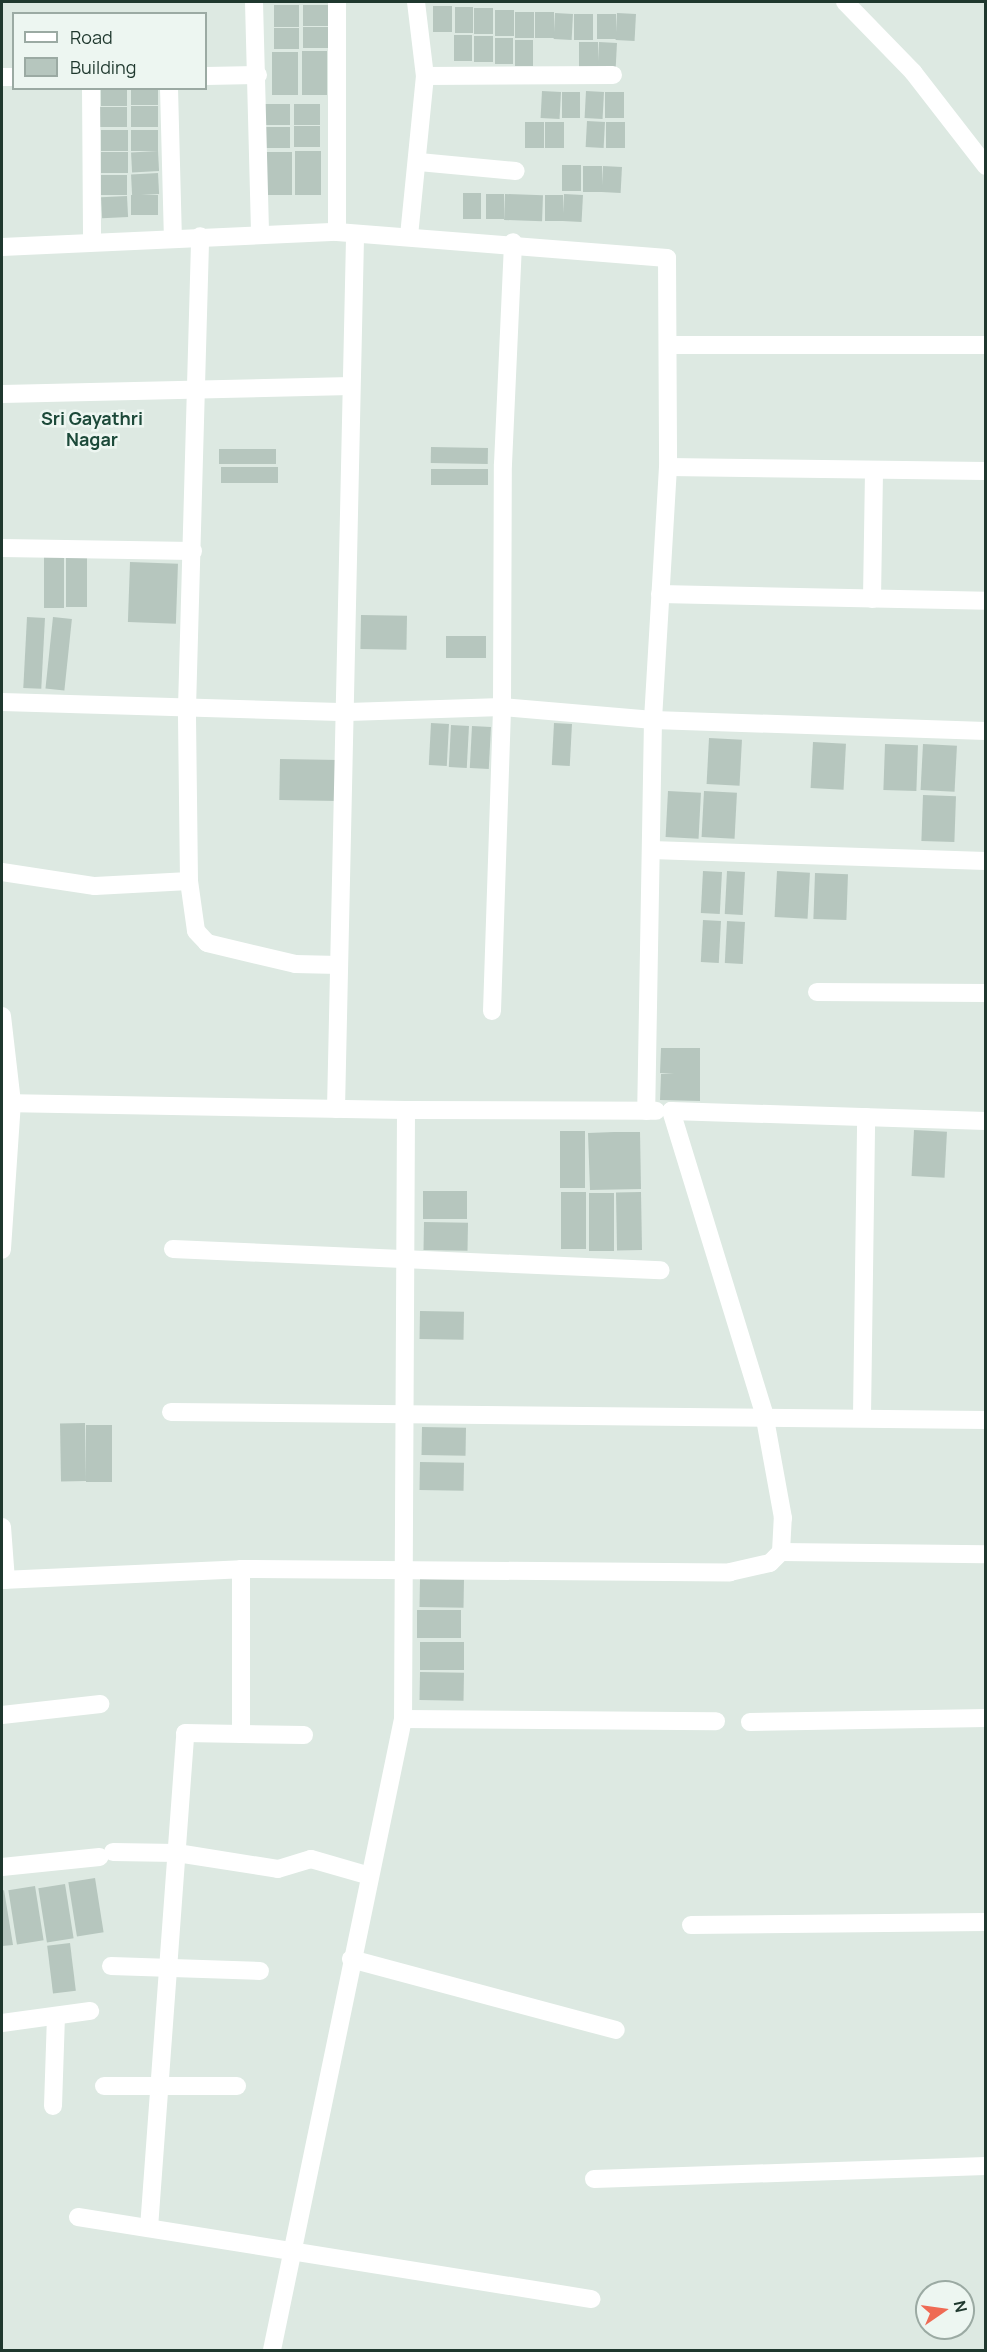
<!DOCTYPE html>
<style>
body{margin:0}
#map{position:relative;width:987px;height:2352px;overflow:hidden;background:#dde9e2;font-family:Manrope,sans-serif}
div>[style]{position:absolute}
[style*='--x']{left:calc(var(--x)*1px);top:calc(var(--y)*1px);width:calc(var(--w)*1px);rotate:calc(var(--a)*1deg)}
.building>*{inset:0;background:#b6c6be;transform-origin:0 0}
.street>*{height:18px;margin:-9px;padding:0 9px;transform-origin:9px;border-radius:9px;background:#fff}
span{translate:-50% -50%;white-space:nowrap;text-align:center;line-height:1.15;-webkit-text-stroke:5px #edf6f1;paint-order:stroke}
.neighbourhood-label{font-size:18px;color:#1c4939;font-weight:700}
.frame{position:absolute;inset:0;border:3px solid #1f382e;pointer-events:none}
.legend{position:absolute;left:12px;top:12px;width:195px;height:78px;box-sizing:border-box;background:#edf6f1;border:2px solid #9baaa3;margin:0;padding:8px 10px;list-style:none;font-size:18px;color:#1f382e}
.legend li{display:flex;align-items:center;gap:12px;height:30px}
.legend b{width:30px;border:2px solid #9baaa3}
.north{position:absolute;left:915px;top:2280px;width:60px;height:60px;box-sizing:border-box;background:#edf6f1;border:2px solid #9baaa3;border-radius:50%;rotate:77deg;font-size:16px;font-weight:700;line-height:24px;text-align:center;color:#1f382e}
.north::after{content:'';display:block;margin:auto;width:21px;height:27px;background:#ef6a54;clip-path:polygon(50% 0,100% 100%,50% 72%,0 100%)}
</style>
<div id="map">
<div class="building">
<div style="left:274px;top:5px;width:25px;height:22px"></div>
<div style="left:303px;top:5px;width:26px;height:21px"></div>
<div style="left:433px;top:6px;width:19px;height:26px"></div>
<div style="left:455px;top:7px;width:18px;height:26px"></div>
<div style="left:474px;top:8px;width:19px;height:26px"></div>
<div style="left:495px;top:10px;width:19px;height:26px"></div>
<div style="left:515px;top:12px;width:19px;height:26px"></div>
<div style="left:535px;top:12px;width:19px;height:26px"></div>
<div style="left:555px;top:13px;width:18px;height:26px;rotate:3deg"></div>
<div style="left:617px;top:13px;width:19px;height:27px;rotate:3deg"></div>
<div style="left:574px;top:14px;width:19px;height:26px"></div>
<div style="left:597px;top:14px;width:19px;height:25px"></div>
<div style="left:303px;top:27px;width:26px;height:21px"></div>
<div style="left:274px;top:28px;width:25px;height:21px"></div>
<div style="left:454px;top:35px;width:18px;height:26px"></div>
<div style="left:474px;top:36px;width:19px;height:26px"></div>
<div style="left:495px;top:38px;width:18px;height:26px"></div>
<div style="left:515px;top:40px;width:18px;height:26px"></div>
<div style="left:579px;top:42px;width:19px;height:27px"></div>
<div style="left:599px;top:42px;width:18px;height:26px;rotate:3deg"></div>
<div style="left:302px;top:51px;width:25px;height:44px"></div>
<div style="left:272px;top:52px;width:26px;height:43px"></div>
<div style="left:101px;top:88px;width:26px;height:18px"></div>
<div style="left:131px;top:88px;width:27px;height:17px"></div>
<div style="left:542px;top:91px;width:19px;height:27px;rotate:3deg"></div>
<div style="left:586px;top:91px;width:18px;height:27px;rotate:3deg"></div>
<div style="left:562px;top:92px;width:18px;height:26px"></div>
<div style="left:605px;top:92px;width:19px;height:26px"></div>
<div style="left:265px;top:104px;width:25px;height:21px"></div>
<div style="left:294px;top:104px;width:26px;height:21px"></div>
<div style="left:131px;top:106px;width:27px;height:21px"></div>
<div style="left:100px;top:107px;width:27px;height:20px"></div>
<div style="left:587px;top:121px;width:18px;height:26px;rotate:3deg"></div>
<div style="left:525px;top:122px;width:19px;height:26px"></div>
<div style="left:545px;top:122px;width:19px;height:26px"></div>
<div style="left:606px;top:122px;width:19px;height:26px"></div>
<div style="left:294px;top:126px;width:26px;height:21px"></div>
<div style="left:265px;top:127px;width:25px;height:21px"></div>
<div style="left:128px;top:130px;width:21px;height:27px;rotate:90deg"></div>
<div style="left:131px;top:130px;width:27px;height:21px"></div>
<div style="left:158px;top:151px;width:20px;height:27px;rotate:87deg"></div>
<div style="left:295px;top:151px;width:26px;height:44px"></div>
<div style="left:128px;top:152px;width:21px;height:27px;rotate:90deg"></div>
<div style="left:266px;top:152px;width:26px;height:43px"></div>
<div style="left:562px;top:165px;width:19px;height:26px"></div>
<div style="left:583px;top:166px;width:19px;height:26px"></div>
<div style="left:603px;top:166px;width:19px;height:26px;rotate:3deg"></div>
<div style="left:158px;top:173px;width:21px;height:27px;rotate:87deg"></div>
<div style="left:101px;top:175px;width:26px;height:20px"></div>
<div style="left:463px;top:193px;width:18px;height:26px"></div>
<div style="left:486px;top:194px;width:18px;height:25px"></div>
<div style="left:505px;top:194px;width:38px;height:26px;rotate:2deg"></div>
<div style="left:564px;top:194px;width:19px;height:27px;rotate:3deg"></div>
<div style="left:158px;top:195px;width:20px;height:27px;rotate:90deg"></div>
<div style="left:545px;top:195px;width:18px;height:26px"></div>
<div style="left:127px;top:196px;width:21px;height:26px;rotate:87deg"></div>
<div style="left:431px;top:447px;width:57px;height:16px;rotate:1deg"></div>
<div style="left:219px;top:449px;width:57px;height:15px"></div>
<div style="left:221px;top:467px;width:57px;height:16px"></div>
<div style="left:431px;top:469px;width:57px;height:16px"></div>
<div style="left:66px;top:554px;width:21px;height:53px"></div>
<div style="left:44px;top:555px;width:20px;height:53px"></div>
<div style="left:130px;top:562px;width:48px;height:60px;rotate:2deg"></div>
<div style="left:361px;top:615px;width:46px;height:34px;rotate:1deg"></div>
<div style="left:27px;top:617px;width:18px;height:71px;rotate:3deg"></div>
<div style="left:53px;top:617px;width:19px;height:72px;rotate:6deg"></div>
<div style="left:446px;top:636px;width:40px;height:22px"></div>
<div style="left:431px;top:723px;width:18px;height:42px;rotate:3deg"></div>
<div style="left:554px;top:723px;width:18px;height:42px;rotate:3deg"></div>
<div style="left:451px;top:725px;width:18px;height:42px;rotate:3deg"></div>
<div style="left:472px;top:726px;width:19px;height:42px;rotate:3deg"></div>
<div style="left:709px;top:738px;width:33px;height:46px;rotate:3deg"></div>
<div style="left:813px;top:742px;width:33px;height:46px;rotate:3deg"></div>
<div style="left:885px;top:744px;width:33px;height:46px;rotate:2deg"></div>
<div style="left:923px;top:744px;width:34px;height:46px;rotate:3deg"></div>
<div style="left:280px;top:759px;width:59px;height:41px;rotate:1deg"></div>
<div style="left:668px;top:791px;width:33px;height:46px;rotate:3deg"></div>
<div style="left:704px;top:791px;width:33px;height:46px;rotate:3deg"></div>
<div style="left:923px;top:795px;width:33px;height:46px;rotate:2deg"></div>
<div style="left:703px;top:871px;width:19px;height:42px;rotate:3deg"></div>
<div style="left:727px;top:871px;width:18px;height:43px;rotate:3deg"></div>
<div style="left:777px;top:871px;width:33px;height:46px;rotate:3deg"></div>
<div style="left:815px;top:873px;width:33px;height:46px;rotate:2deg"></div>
<div style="left:703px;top:920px;width:18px;height:42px;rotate:3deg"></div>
<div style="left:727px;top:921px;width:18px;height:42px;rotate:3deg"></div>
<div style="clip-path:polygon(661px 1048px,700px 1048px,700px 1101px,660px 1100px,661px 1074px,674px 1074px,660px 1073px)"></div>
<div style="left:914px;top:1130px;width:33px;height:46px;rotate:3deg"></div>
<div style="left:560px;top:1131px;width:25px;height:57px"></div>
<div style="clip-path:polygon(614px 1132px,640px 1132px,641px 1189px,590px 1190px,588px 1133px)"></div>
<div style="left:423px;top:1191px;width:44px;height:28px"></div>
<div style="left:561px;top:1192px;width:25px;height:57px"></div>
<div style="left:641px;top:1192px;width:58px;height:25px;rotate:89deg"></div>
<div style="left:589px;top:1193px;width:25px;height:58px"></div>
<div style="left:424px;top:1222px;width:44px;height:28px;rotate:1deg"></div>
<div style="left:420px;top:1311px;width:44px;height:28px;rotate:1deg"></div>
<div style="left:85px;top:1423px;width:58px;height:25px;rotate:89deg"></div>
<div style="left:86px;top:1425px;width:26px;height:57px"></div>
<div style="left:422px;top:1427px;width:44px;height:28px;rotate:1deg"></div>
<div style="left:420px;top:1462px;width:44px;height:28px;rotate:1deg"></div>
<div style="left:420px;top:1579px;width:44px;height:28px;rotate:1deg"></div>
<div style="left:417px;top:1610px;width:44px;height:28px"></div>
<div style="left:420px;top:1642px;width:44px;height:28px"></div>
<div style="left:420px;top:1672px;width:44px;height:28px;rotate:1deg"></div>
<div style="left:95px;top:1878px;width:55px;height:27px;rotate:81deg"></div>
<div style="left:65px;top:1884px;width:55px;height:27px;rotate:81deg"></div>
<div style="left:35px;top:1886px;width:55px;height:27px;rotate:81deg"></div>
<div style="clip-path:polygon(4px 1890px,13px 1945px,2px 1946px,2px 1891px)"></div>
<div style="left:70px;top:1943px;width:48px;height:23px;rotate:83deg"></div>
</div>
<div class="street">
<div style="--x:254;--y:2;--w:233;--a:88.5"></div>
<div style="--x:416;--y:2;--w:75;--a:83.1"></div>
<div style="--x:845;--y:2;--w:98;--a:45.8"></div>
<div style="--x:913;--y:72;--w:119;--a:52.2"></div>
<div style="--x:206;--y:76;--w:52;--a:-1.1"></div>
<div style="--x:2;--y:77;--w:12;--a:0"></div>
<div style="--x:91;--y:88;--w:152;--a:89.6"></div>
<div style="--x:169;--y:88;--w:149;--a:88.5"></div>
<div style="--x:419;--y:162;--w:97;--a:5.3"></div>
<div style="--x:337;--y:232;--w:230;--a:-90"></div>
<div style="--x:409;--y:236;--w:161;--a:-84.3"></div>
<div style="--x:425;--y:76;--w:188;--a:-0.3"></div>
<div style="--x:2;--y:247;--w:335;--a:-2.6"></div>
<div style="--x:337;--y:232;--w:331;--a:4.5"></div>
<div style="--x:667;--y:258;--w:209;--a:89.7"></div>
<div style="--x:668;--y:467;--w:253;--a:93.4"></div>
<div style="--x:653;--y:720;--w:391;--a:91"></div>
<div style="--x:668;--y:345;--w:318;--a:0"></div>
<div style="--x:2;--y:394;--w:349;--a:-1.3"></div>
<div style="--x:668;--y:467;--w:318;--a:0.7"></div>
<div style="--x:2;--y:548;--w:191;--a:0.9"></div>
<div style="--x:660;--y:594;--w:326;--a:1.2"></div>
<div style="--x:872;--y:599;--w:129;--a:-89.1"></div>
<div style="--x:2;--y:702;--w:346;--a:1.7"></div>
<div style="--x:348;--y:712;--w:154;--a:-1.9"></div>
<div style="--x:502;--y:707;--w:243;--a:-89.8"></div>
<div style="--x:503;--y:464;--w:222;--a:-87.4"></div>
<div style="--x:651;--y:850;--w:335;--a:1.9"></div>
<div style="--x:2;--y:872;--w:94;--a:8.6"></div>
<div style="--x:95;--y:886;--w:94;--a:-3"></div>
<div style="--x:189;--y:881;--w:173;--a:-90.7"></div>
<div style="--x:187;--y:708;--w:472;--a:-88.4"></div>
<div style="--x:189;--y:881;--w:50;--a:82"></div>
<div style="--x:196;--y:931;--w:16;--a:47"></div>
<div style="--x:207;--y:943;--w:90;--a:13.4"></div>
<div style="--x:295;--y:964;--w:44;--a:1.3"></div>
<div style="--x:817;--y:992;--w:169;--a:0.3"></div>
<div style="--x:492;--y:1011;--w:304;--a:-88.1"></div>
<div style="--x:502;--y:707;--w:152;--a:4.9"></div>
<div style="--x:653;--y:720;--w:333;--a:1.9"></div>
<div style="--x:2;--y:1016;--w:87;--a:83.4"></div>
<div style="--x:12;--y:1102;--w:148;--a:93.9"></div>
<div style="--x:2;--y:1103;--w:404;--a:1"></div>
<div style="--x:406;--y:1110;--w:609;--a:90.28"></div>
<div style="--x:403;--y:1719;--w:313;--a:0.4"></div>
<div style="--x:336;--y:1109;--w:873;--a:-88.75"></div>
<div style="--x:406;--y:1110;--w:250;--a:0.2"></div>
<div style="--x:173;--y:1249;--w:488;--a:2.5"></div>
<div style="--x:171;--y:1412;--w:815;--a:0.56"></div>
<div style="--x:862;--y:1416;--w:299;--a:-89.2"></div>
<div style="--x:2;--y:1527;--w:53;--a:85.7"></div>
<div style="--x:781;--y:1552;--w:34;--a:-87"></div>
<div style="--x:783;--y:1518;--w:107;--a:-100.3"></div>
<div style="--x:764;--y:1413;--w:316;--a:-107.1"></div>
<div style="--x:671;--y:1111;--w:315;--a:1.8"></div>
<div style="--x:241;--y:1569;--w:165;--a:90"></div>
<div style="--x:2;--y:1580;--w:239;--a:-2.6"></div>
<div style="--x:241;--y:1569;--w:489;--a:0.4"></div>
<div style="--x:730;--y:1572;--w:41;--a:-12.7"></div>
<div style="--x:770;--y:1563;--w:16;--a:-45"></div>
<div style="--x:781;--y:1552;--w:205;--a:0.6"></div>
<div style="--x:2;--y:1715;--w:99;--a:-6.4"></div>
<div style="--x:750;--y:1722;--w:236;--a:-1"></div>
<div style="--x:113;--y:1852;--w:64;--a:0.9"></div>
<div style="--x:177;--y:1853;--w:102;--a:9"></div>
<div style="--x:278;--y:1869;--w:34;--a:-17"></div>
<div style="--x:311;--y:1859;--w:61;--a:16.1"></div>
<div style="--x:2;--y:1867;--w:98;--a:-5.9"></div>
<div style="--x:691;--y:1925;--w:295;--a:-0.6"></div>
<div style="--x:351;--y:1959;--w:274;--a:15"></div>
<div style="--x:111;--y:1966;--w:149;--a:1.9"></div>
<div style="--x:2;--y:2023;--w:89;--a:-7.8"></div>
<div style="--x:104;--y:2086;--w:133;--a:0"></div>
<div style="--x:53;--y:2106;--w:90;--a:-88.1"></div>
<div style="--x:594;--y:2179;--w:392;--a:-1.9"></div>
<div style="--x:78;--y:2217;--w:520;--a:9.08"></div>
<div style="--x:149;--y:2228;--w:496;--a:-85.8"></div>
<div style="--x:185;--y:1733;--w:119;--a:1"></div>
<div style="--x:272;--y:2350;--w:644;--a:-78.27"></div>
</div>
<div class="neighbourhood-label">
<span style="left:92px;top:429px">Sri Gayathri<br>Nagar</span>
</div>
<div class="frame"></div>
<ul class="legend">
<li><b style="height:8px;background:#fff"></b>Road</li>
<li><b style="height:16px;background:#b6c6be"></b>Building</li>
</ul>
<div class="north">N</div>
</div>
